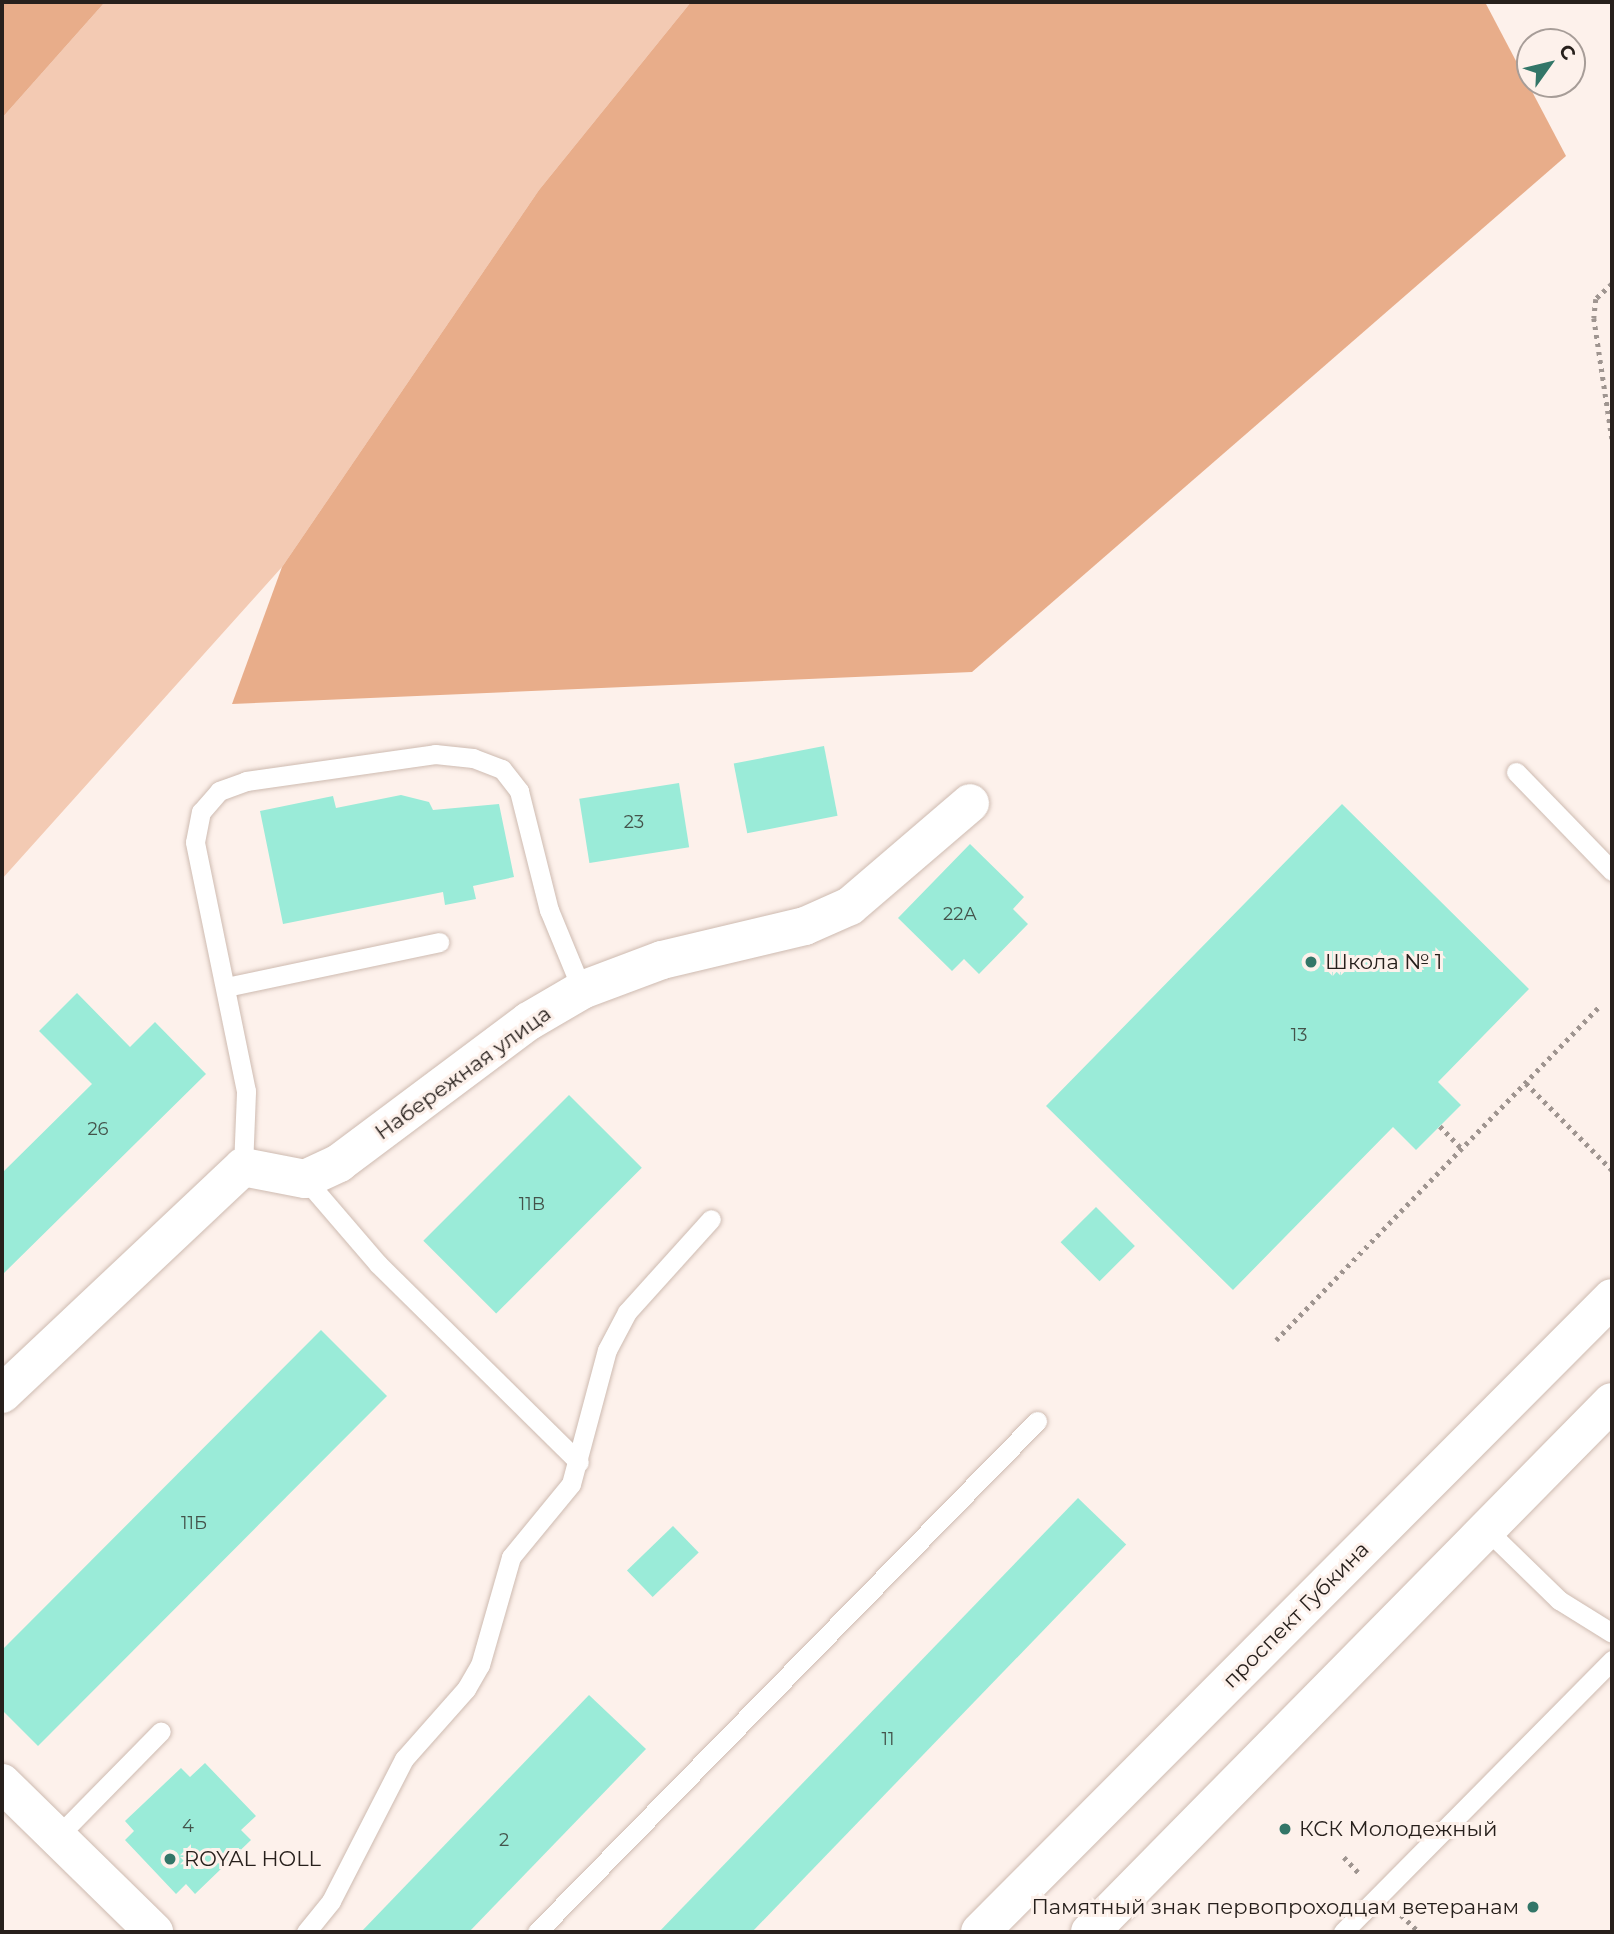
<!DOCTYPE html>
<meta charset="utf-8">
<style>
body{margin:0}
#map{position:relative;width:1614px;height:1934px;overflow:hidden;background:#fdf1eb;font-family:Montserrat,sans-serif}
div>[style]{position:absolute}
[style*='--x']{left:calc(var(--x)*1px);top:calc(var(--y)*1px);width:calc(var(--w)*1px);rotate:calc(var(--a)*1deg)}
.green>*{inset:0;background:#f3cab3}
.forest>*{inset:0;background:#e8ad8a}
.building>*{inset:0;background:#9aebd8;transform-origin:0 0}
.path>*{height:4.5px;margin-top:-2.25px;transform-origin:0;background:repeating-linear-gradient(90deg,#9f9590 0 3.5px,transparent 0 8.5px)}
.roads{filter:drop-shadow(0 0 2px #cebbb1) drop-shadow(0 0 2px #cebbb1)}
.service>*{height:19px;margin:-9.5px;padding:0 9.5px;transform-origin:9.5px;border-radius:9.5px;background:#fff}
.minor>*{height:38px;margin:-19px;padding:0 19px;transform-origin:19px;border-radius:19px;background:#fff}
.secondary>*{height:38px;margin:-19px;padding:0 19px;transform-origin:19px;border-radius:19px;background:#fff}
.dots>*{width:19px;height:19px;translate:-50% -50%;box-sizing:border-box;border:4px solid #fdf1eb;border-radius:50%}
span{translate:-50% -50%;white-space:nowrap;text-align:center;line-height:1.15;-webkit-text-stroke:6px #fdf1eb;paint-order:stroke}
.number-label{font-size:18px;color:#44534b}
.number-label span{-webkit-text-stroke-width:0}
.poi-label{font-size:21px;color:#27201c}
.left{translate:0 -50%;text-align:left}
.right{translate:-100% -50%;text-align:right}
.street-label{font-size:21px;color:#27201c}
.frame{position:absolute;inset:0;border:4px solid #27201c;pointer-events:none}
.north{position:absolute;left:1516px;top:28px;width:70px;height:70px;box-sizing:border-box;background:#fdf1eb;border:2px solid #a79d98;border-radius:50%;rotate:56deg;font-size:19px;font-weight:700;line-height:28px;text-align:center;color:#27201c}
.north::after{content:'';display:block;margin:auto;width:24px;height:32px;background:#337668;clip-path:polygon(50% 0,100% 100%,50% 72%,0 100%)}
</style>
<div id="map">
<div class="green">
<div style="clip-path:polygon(105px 2px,691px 2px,539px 190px,282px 567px,2px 879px,2px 118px)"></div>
</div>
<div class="forest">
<div style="clip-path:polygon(2px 2px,105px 2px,2px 118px)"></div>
<div style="clip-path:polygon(691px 2px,1485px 2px,1566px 156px,972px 672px,232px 704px,282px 567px,539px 190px)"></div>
</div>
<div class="building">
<div style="left:824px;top:746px;width:71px;height:92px;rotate:79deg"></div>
<div style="left:679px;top:783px;width:65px;height:101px;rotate:81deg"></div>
<div style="clip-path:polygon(401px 795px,429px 802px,433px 810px,499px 804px,514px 877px,473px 886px,476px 899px,445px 905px,443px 892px,283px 924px,260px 811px,333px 796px,336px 808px)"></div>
<div style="clip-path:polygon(1342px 804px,1529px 989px,1438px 1082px,1461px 1105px,1416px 1150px,1393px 1127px,1233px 1290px,1046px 1106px)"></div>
<div style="clip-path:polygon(970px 844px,1024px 897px,1013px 909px,1028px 924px,979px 974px,964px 959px,952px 971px,898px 918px)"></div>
<div style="clip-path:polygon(77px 993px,130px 1047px,155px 1022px,206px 1074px,2px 1275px,2px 1173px,92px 1084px,39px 1031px)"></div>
<div style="left:569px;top:1095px;width:103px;height:206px;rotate:45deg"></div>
<div style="left:1096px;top:1207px;width:55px;height:50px;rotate:45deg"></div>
<div style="clip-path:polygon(321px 1330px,387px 1396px,38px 1746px,2px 1710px,2px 1650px)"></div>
<div style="left:1078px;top:1498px;width:67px;height:610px;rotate:44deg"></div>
<div style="left:673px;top:1526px;width:37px;height:64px;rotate:46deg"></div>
<div style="clip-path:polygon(589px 1695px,646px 1749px,469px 1932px,361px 1932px)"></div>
<div style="clip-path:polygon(205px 1763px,256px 1816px,241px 1830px,251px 1840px,195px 1894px,186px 1884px,176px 1894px,125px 1840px,134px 1831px,125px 1821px,181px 1768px,190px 1777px)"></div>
</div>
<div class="path">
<div style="--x:1612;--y:284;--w:22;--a:137"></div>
<div style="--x:1596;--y:299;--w:19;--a:96"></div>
<div style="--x:1594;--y:318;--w:122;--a:81.5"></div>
<div style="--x:1526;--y:1083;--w:122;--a:45.3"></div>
<div style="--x:1440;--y:1126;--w:32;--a:46"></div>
<div style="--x:1276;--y:1340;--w:463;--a:-45.9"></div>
<div style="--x:1344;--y:1857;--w:23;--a:47"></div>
<div style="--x:1401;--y:1915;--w:25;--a:43"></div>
</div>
<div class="roads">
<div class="service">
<div style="--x:1516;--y:772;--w:138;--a:45.9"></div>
<div style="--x:226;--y:987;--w:218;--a:-11.9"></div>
<div style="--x:243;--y:1167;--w:76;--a:-87.7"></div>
<div style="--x:246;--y:1091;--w:254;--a:-101.6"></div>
<div style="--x:195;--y:842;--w:31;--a:-79"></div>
<div style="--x:201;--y:812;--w:28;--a:-49"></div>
<div style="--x:219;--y:791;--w:29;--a:-20"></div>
<div style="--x:246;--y:781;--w:191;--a:-8.1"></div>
<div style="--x:435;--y:754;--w:38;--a:6"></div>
<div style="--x:473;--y:758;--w:31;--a:21"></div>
<div style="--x:502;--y:769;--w:28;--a:52"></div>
<div style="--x:519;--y:791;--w:123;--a:75.9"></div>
<div style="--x:549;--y:910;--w:87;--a:67.6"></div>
<div style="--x:305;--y:1179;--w:112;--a:49.3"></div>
<div style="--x:378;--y:1264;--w:282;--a:44.6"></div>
<div style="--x:1486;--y:1529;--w:102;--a:44.2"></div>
<div style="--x:1559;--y:1600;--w:62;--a:31.9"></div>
<div style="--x:57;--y:1837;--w:148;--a:-45.5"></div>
<div style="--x:306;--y:1932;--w:40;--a:-51"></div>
<div style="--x:331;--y:1901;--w:160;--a:-62.8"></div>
<div style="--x:404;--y:1759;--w:94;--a:-48.5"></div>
<div style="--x:466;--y:1689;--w:28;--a:-60"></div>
<div style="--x:480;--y:1665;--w:112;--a:-74"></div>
<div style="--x:511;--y:1557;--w:94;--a:-50.6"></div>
<div style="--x:571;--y:1484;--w:139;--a:-75"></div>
<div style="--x:607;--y:1350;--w:43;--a:-62.2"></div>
<div style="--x:627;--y:1312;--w:125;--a:-47.9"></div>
<div style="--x:537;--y:1932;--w:715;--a:-45.62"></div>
<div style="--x:1343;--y:1932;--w:383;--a:-45.3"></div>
</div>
<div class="minor">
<div style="--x:2;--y:1394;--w:331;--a:-43.3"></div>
<div style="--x:243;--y:1167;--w:63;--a:11"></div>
<div style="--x:305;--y:1179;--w:38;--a:-25"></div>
<div style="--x:339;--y:1163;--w:237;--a:-36.8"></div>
<div style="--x:529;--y:1021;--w:61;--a:-30.3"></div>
<div style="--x:582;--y:990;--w:85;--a:-20.6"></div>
<div style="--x:662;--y:960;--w:147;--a:-13.4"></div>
<div style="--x:805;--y:926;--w:49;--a:-24"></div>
<div style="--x:850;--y:906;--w:158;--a:-40.6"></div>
<div style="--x:2;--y:1783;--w:213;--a:44.4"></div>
</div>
<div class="secondary">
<div style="--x:980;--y:1932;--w:895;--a:-45.09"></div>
<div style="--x:1090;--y:1932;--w:744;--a:-45.44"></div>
</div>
</div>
<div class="dots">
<div style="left:1311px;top:962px;background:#337668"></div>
<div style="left:1285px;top:1829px;background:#337668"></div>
<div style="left:170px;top:1859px;background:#337668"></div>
<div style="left:1533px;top:1907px;background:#337668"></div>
</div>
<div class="number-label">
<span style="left:634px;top:822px">23</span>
<span style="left:960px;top:914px">22А</span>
<span style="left:1299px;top:1035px">13</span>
<span style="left:98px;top:1129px">26</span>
<span style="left:532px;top:1204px">11В</span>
<span style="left:194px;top:1523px">11Б</span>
<span style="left:888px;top:1739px">11</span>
<span style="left:188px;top:1826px">4</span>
<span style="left:504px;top:1840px">2</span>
</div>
<div class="poi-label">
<span class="left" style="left:1325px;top:962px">Школа № 1</span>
<span class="left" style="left:1299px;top:1829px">КСК Молодежный</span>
<span class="left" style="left:184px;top:1859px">ROYAL HOLL</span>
<span class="right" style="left:1519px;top:1907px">Памятный знак первопроходцам ветеранам</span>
</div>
<div class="street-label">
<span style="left:463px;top:1073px;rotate:-36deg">Набережная улица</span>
<span style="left:1296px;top:1615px;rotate:-45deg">проспект Губкина</span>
</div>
<div class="frame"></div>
<div class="north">С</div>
</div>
